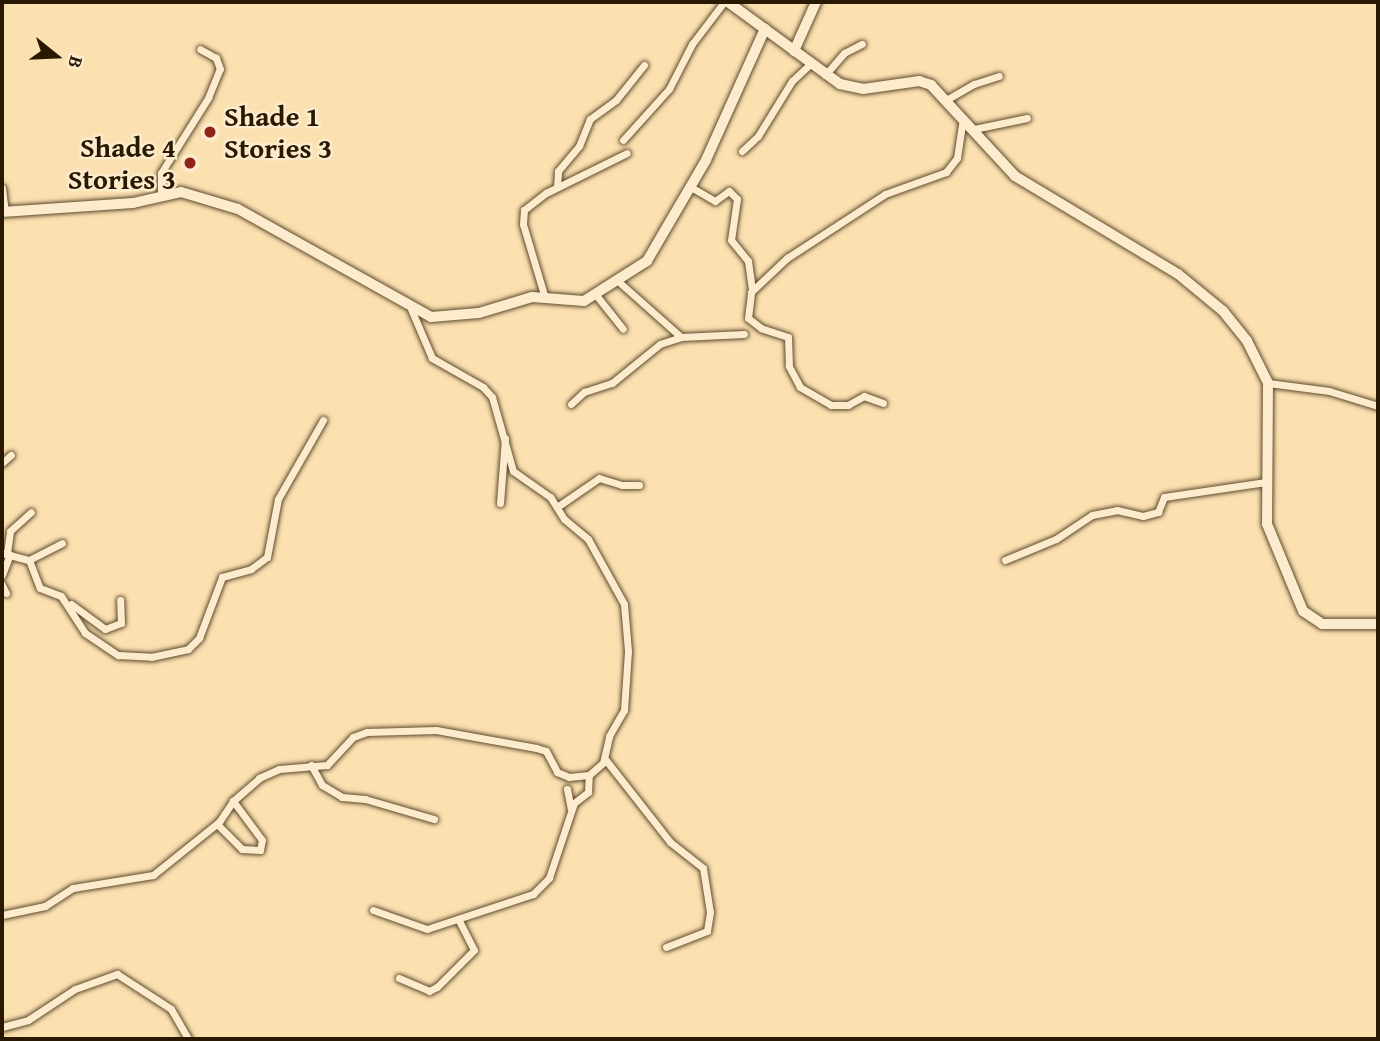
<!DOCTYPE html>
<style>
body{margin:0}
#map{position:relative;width:1380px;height:1041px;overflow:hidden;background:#fbe0b0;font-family:"Gentium Book Plus",serif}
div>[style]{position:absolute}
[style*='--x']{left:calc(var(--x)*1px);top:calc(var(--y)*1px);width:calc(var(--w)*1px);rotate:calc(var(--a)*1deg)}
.roads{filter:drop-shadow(0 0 2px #5e4b2e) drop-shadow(0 0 2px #5e4b2e)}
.street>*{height:7px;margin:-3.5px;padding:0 3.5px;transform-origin:3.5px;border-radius:3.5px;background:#fcebcc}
.secondary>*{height:10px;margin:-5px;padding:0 5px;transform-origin:5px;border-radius:5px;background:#fcebcc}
.dots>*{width:19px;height:19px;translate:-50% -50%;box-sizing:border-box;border:4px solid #fcebcc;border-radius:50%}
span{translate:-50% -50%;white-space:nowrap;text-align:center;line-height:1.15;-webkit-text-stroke:5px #fcebcc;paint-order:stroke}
.poi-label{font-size:28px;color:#291903;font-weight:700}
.left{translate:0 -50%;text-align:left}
.right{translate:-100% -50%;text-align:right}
.frame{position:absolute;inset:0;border:4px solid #291903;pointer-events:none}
.north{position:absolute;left:21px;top:21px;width:70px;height:70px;-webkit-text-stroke:5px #fcebcc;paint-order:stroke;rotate:108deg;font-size:19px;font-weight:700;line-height:28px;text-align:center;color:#291903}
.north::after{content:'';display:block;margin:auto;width:24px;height:32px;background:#291903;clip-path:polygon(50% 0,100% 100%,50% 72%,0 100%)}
</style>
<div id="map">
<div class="roads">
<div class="street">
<div style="--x:825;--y:75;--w:29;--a:-49"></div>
<div style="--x:844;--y:53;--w:20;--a:-27"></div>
<div style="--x:946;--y:100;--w:32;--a:-30"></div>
<div style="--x:974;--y:84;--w:26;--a:-18"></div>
<div style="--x:974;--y:129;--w:54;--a:-11.7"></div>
<div style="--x:623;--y:140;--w:69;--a:-48"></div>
<div style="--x:669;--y:89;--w:51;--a:-62.9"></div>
<div style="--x:692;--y:44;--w:53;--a:-52.7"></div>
<div style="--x:742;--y:151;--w:22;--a:-43"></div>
<div style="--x:758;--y:136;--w:65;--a:-58.3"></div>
<div style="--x:792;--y:81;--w:26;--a:-43"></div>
<div style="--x:689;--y:186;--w:30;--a:30"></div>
<div style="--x:715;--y:201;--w:17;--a:-36"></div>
<div style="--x:729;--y:191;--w:11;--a:45"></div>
<div style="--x:737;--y:199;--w:41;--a:98.3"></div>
<div style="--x:731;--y:240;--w:27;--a:51"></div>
<div style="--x:748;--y:261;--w:28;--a:82"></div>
<div style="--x:557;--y:187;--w:16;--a:-86"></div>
<div style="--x:558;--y:171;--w:33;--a:-50"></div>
<div style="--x:579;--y:146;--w:29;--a:-68"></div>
<div style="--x:590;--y:119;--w:32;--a:-36"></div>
<div style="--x:616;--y:100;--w:45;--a:-51.3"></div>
<div style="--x:2;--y:188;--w:23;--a:83"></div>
<div style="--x:161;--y:193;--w:20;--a:-90"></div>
<div style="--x:161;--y:173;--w:89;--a:-57.9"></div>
<div style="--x:208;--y:98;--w:31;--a:-68"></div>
<div style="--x:220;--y:69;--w:12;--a:-110"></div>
<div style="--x:216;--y:58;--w:18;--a:-151"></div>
<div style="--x:619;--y:282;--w:83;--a:41.6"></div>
<div style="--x:681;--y:337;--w:63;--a:-2.7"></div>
<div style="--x:596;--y:295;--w:43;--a:51.5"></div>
<div style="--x:545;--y:298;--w:77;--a:-106.6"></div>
<div style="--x:523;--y:224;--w:14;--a:-86"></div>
<div style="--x:524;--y:210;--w:28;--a:-38"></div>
<div style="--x:546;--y:193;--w:90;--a:-26.3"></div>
<div style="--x:1268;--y:383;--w:62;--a:7.5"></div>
<div style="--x:1329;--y:391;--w:51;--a:17"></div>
<div style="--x:883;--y:403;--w:20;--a:-160"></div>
<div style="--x:864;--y:396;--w:18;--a:151"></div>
<div style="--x:848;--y:405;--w:17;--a:180"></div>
<div style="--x:831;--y:405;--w:36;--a:-150"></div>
<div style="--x:800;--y:387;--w:24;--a:-118"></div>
<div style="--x:789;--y:366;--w:29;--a:-92"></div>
<div style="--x:788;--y:337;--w:28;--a:-162"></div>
<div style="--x:761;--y:328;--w:16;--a:-142"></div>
<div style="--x:748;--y:318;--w:26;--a:-83"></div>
<div style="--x:751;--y:292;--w:50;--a:-43.4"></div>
<div style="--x:787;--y:258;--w:117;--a:-33.1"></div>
<div style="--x:885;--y:194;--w:65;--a:-19.8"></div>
<div style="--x:946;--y:172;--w:18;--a:-52"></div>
<div style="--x:957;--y:158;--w:40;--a:-81.5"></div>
<div style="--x:571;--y:404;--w:18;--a:-43"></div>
<div style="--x:584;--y:392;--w:29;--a:-18"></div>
<div style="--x:612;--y:383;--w:62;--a:-39.1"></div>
<div style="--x:660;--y:344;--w:22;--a:-18"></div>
<div style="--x:2;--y:463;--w:12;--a:-42"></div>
<div style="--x:500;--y:503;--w:65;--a:-85.6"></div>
<div style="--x:557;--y:507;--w:51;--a:-34.6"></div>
<div style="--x:599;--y:478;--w:24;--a:17"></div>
<div style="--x:622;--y:485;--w:17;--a:0"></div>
<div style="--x:2;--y:553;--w:28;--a:15"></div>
<div style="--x:29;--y:560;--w:30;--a:69"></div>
<div style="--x:40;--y:588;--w:22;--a:21"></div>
<div style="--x:61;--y:596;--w:44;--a:57"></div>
<div style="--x:85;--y:633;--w:40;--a:34"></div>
<div style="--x:118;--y:655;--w:33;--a:3"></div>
<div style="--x:151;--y:657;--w:38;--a:-12"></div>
<div style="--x:188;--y:649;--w:16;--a:-45"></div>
<div style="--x:199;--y:638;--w:65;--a:-69.3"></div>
<div style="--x:222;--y:577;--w:30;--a:-15"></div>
<div style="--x:251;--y:569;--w:20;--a:-37"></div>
<div style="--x:267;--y:557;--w:59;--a:-79.3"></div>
<div style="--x:278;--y:499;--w:91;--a:-60.3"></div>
<div style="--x:7;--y:553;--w:22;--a:-82"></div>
<div style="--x:10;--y:531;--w:28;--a:-42"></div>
<div style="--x:29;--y:560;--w:37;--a:-27"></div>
<div style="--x:1005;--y:560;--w:55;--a:-22.4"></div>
<div style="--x:1056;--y:539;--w:43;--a:-33.7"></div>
<div style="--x:1092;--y:515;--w:25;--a:-11"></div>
<div style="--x:1117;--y:510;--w:27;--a:13"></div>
<div style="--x:1143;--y:516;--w:16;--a:-15"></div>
<div style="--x:1158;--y:512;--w:16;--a:-68"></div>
<div style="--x:1164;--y:497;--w:103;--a:-8.4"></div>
<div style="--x:2;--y:575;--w:22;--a:-69"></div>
<div style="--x:2;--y:585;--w:9;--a:63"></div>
<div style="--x:71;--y:604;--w:42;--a:36.3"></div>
<div style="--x:105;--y:629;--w:17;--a:-21"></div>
<div style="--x:121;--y:623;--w:23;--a:-92"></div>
<div style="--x:605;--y:759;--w:105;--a:51.9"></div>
<div style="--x:670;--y:842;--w:42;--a:38.2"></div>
<div style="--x:703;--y:868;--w:45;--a:81"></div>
<div style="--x:710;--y:912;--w:19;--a:99"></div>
<div style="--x:707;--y:931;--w:44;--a:158.7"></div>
<div style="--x:311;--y:765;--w:23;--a:61"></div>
<div style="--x:322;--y:785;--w:23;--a:31"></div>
<div style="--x:342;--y:797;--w:23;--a:5"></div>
<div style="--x:365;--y:799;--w:72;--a:16.2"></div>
<div style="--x:567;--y:789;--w:20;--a:79"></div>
<div style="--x:217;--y:824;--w:35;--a:45"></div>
<div style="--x:242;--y:849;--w:18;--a:3"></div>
<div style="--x:260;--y:850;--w:10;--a:-79"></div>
<div style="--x:262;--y:840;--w:49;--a:-126.6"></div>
<div style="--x:373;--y:910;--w:57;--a:19.4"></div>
<div style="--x:427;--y:929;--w:112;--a:-18.3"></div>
<div style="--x:533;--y:894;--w:23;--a:-45"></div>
<div style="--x:549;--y:878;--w:79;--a:-71.6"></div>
<div style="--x:574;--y:803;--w:18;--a:-38"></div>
<div style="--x:588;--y:792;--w:17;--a:-87"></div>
<div style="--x:2;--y:915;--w:44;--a:-11.8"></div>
<div style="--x:45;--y:906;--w:33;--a:-33"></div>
<div style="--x:73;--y:888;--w:81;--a:-9.2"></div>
<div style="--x:153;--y:875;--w:85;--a:-38.8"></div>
<div style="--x:219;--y:822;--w:25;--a:-56"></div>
<div style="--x:233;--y:801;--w:35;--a:-41"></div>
<div style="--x:259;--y:778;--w:22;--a:-24"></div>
<div style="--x:279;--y:769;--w:48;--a:-4.8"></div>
<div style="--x:327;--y:765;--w:38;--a:-47"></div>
<div style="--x:353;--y:737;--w:15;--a:-20"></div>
<div style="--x:367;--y:732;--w:69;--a:-1.7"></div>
<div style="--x:436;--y:730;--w:102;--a:10.2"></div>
<div style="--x:536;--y:748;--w:10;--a:17"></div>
<div style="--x:546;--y:751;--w:24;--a:62"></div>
<div style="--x:557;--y:772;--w:13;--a:23"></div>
<div style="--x:569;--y:777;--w:20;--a:-6"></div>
<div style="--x:589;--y:775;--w:18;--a:-41"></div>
<div style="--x:603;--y:763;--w:28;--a:-77"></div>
<div style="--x:609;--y:736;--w:30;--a:-60"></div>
<div style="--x:624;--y:710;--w:59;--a:-86.1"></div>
<div style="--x:628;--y:651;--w:47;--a:-94.9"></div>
<div style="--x:624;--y:604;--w:74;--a:-119"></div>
<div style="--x:588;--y:539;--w:31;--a:-140"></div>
<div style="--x:564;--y:519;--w:26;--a:-122"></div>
<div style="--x:550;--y:497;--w:45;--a:-144.9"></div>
<div style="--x:513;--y:471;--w:77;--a:-105.8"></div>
<div style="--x:492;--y:397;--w:13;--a:-132"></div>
<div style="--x:483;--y:387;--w:59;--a:-150.4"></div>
<div style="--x:432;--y:358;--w:53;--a:-113.2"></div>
<div style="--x:399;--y:978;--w:33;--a:23"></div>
<div style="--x:429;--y:991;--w:9;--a:-27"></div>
<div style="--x:437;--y:987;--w:52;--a:-45"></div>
<div style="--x:474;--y:950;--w:33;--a:-117"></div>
<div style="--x:2;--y:1027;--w:27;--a:-15"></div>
<div style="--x:28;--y:1020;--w:56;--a:-33.4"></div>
<div style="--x:75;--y:989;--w:45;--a:-19.7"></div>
<div style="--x:117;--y:974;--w:64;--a:32.9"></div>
<div style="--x:171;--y:1009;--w:34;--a:60"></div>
</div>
<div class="secondary">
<div style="--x:728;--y:2;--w:139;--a:36.2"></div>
<div style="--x:840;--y:84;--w:24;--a:12"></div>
<div style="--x:863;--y:89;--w:57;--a:-8.1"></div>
<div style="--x:919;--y:81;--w:13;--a:18"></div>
<div style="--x:931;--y:85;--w:124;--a:47.3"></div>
<div style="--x:1015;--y:176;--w:190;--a:31"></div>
<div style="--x:1178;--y:274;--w:58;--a:39.4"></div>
<div style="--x:1223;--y:311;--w:38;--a:51"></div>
<div style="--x:1247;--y:341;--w:47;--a:63.4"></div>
<div style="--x:1268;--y:383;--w:141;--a:90.4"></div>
<div style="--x:1267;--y:524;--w:94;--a:67.5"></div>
<div style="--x:1303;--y:611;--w:23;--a:34"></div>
<div style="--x:1322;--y:624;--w:56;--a:0"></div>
<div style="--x:794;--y:51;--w:54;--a:-65.8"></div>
<div style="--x:2;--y:212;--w:131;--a:-3.9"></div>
<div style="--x:133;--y:203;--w:49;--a:-12.9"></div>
<div style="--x:181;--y:192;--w:59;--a:16.6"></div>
<div style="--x:238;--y:209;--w:221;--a:29.2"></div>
<div style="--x:431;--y:317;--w:48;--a:-4.8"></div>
<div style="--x:479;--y:313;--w:55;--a:-16.8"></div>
<div style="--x:532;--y:297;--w:52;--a:4.4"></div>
<div style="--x:584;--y:301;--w:75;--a:-32.4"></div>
<div style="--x:647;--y:261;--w:117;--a:-59.7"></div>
<div style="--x:706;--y:160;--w:144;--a:-65.8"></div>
</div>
</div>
<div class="dots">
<div style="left:210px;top:132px;background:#8f2418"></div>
<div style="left:190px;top:163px;background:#8f2418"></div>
</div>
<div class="poi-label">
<span class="left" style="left:224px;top:132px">Shade 1<br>Stories 3</span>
<span class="right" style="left:176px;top:163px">Shade 4<br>Stories 3</span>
</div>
<div class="frame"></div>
<div class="north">B</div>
</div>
